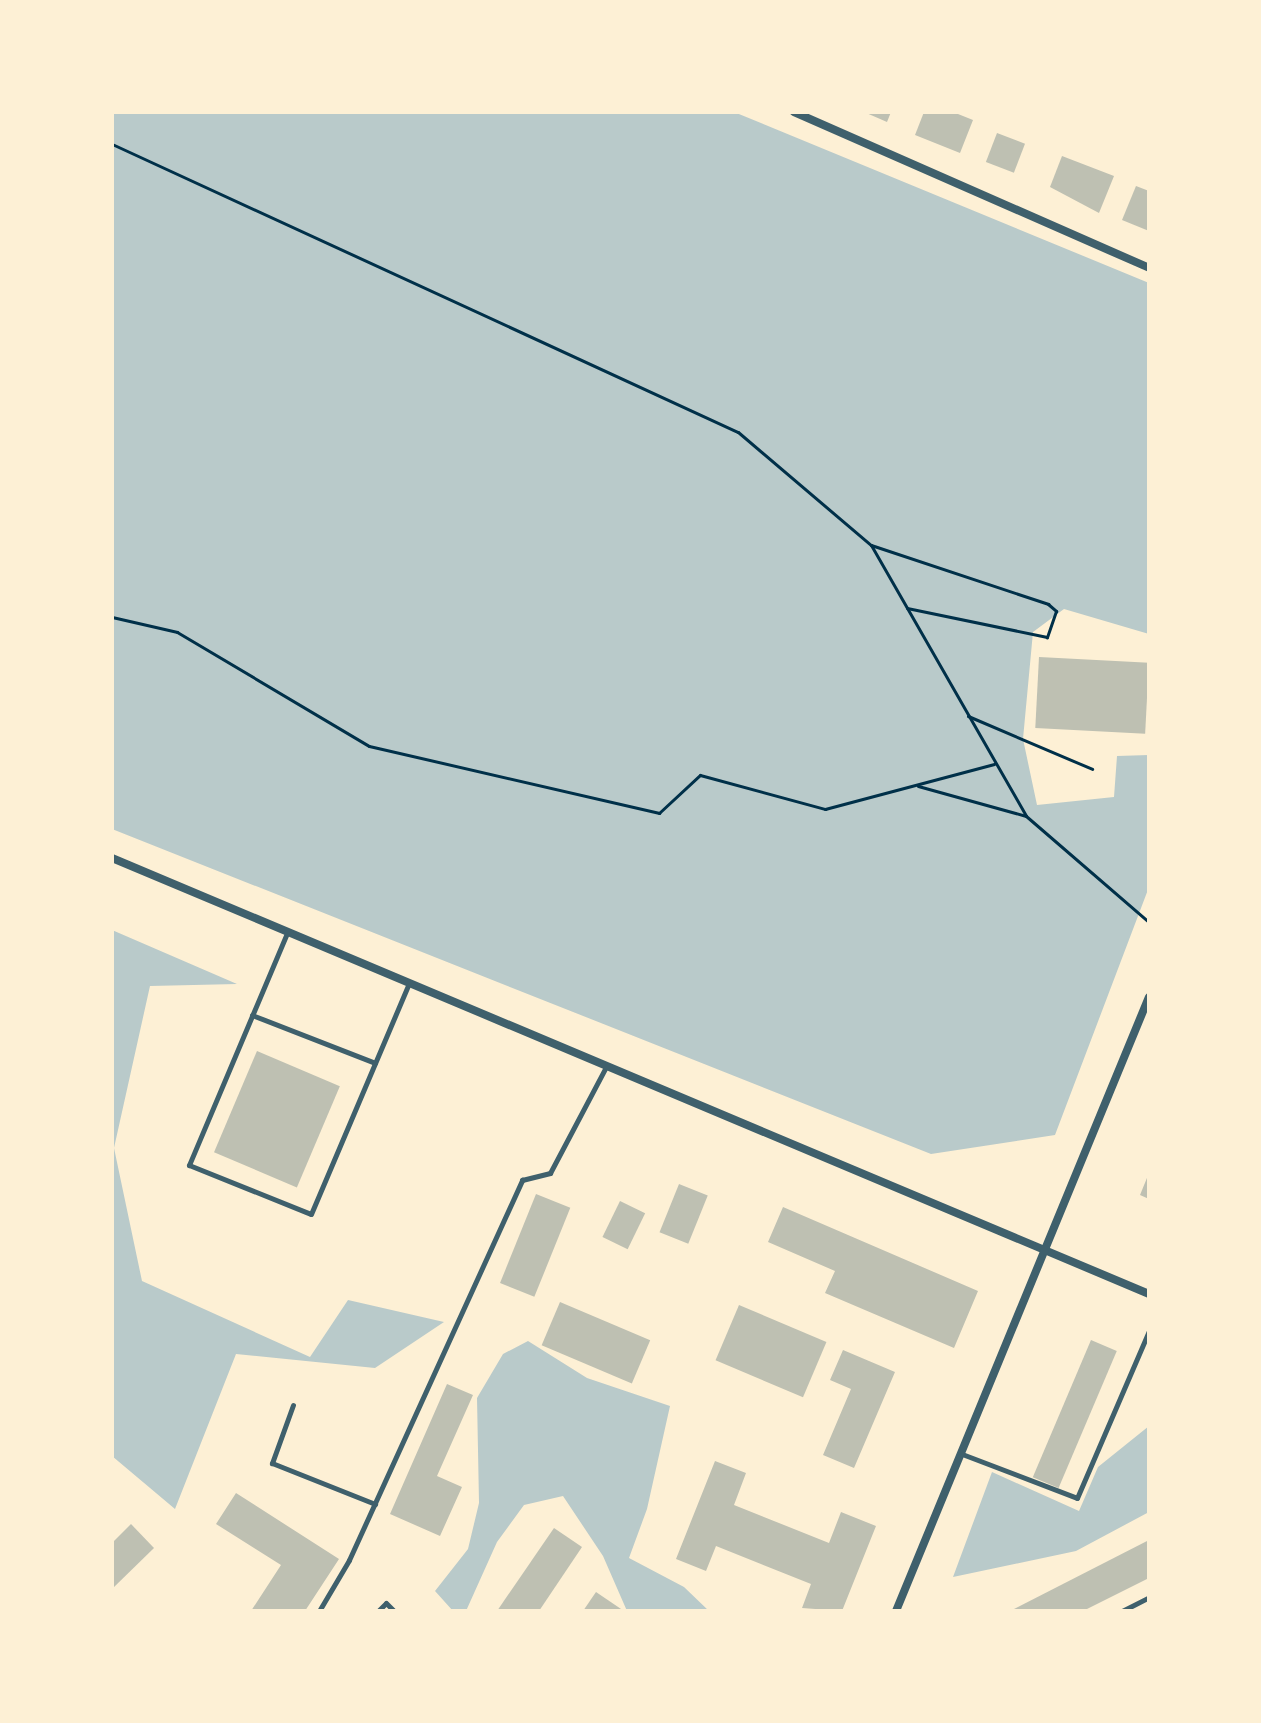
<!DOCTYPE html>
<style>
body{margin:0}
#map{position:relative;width:1261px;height:1723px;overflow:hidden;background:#fdf0d5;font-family:Barlow,sans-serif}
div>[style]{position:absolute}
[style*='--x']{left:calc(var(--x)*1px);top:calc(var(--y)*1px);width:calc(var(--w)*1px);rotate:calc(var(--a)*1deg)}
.green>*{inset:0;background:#b9caca}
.building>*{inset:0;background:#bec0b2;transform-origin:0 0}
.path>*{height:3px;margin:-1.5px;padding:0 1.5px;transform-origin:1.5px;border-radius:1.5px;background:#003049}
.service>*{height:5px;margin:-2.5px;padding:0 2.5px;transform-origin:2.5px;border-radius:2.5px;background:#3f606c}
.minor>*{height:8px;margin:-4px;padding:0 4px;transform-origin:4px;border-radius:4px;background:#3f606c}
span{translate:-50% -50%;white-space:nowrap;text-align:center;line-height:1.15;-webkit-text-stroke:8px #fdf0d5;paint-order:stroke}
.frame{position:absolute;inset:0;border:114px solid #fdf0d5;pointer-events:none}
</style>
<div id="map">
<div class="green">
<div style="clip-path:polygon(112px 112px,734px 112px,1149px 283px,1149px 634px,1064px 609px,1033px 632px,1023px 739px,1037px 805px,1114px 797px,1117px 756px,1149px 755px,1149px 887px,1055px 1135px,931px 1154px,112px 829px)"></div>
<div style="clip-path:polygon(112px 930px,237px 984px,150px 986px,114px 1148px,142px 1281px,310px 1357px,348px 1300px,444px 1322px,375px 1368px,236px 1354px,175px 1509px,112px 1456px)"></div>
<div style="clip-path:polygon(528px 1341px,587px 1378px,670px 1406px,647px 1509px,629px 1558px,684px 1587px,709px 1611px,627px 1611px,603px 1556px,563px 1496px,524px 1505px,497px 1542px,466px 1611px,453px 1611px,435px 1591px,468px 1549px,479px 1503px,477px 1398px,503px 1354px)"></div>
<div style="clip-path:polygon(1149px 1426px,1149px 1512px,1076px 1551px,953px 1577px,992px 1472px,1079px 1511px,1098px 1467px)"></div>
</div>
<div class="building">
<div style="clip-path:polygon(864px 112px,891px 112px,887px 122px)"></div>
<div style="clip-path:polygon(924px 112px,953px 112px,973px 120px,960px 153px,915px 135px)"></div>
<div style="left:997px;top:133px;width:30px;height:31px;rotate:21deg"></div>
<div style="clip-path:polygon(1062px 156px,1114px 176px,1099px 213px,1050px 187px)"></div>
<div style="clip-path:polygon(1136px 186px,1149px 191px,1149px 231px,1122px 220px)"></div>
<div style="left:1039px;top:657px;width:110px;height:71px;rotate:3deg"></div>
<div style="left:257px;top:1051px;width:90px;height:110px;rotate:23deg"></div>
<div style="clip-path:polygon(1149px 1173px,1149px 1199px,1140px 1195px)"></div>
<div style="left:679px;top:1184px;width:31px;height:52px;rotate:22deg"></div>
<div style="left:536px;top:1194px;width:37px;height:96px;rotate:22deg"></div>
<div style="left:620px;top:1201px;width:28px;height:40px;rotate:26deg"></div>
<div style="clip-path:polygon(783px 1207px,978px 1291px,954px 1348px,825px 1293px,835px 1271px,768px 1242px)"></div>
<div style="left:560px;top:1302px;width:98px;height:47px;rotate:23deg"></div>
<div style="left:739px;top:1305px;width:95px;height:60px;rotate:23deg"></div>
<div style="left:1091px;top:1340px;width:28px;height:149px;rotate:23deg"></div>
<div style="clip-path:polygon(843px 1350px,895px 1372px,854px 1468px,823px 1455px,851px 1389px,830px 1380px)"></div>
<div style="clip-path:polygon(447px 1384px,473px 1395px,437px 1476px,462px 1487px,440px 1536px,390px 1514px)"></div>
<div style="clip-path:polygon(715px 1461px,746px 1473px,734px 1505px,829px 1543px,841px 1512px,876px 1526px,842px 1611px,802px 1608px,811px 1584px,716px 1546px,706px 1571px,676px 1559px)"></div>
<div style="clip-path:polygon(236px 1493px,339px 1559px,305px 1611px,251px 1611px,281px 1565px,216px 1524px)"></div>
<div style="clip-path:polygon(131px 1524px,154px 1548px,112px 1589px,112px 1543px)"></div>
<div style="clip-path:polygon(554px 1528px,582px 1547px,539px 1611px,497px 1611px)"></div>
<div style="clip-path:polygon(1149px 1540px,1149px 1578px,1083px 1611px,1010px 1611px)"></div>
<div style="clip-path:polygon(596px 1592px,624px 1611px,583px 1611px)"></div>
</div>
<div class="path">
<div style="--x:112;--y:144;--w:689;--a:24.71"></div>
<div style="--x:738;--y:432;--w:175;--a:40.4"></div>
<div style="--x:871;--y:545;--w:312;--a:60.2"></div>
<div style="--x:1026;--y:816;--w:162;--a:40.8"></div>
<div style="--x:871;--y:545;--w:187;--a:18.4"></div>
<div style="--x:1048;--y:604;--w:11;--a:41"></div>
<div style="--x:1056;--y:611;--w:28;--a:109"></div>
<div style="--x:1047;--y:637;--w:143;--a:-168.3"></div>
<div style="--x:112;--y:617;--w:67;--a:13"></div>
<div style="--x:177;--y:632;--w:223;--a:30.7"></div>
<div style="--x:369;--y:746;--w:298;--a:13"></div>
<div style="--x:659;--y:813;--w:56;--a:-42.8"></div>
<div style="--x:700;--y:775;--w:130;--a:15.2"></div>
<div style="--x:825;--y:809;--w:175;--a:-14.9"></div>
<div style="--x:968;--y:716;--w:135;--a:23.1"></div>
<div style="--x:918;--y:786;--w:112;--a:15.5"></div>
</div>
<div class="service">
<div style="--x:287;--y:933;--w:252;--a:112.9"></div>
<div style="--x:189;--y:1165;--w:131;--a:21.9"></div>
<div style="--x:311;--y:1214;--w:249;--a:-67"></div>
<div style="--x:252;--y:1015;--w:132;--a:21.3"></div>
<div style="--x:293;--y:1405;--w:62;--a:109.9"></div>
<div style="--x:272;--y:1463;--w:111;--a:21.7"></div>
<div style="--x:962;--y:1454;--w:123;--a:20.9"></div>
<div style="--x:1077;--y:1498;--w:182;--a:-66.7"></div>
<div style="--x:319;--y:1611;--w:59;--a:-59.5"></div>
<div style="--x:349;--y:1560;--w:418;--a:-65.5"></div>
<div style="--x:522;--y:1180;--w:29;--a:-14"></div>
<div style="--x:550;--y:1173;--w:120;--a:-62.2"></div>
<div style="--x:378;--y:1611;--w:11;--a:-45"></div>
<div style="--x:386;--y:1603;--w:11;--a:45"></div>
<div style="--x:1122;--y:1611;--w:30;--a:-27"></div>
</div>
<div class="minor">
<div style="--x:794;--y:112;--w:388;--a:23.7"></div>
<div style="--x:112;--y:858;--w:1125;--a:22.8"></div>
<div style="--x:896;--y:1611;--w:664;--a:-67.61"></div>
</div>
<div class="frame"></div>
</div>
